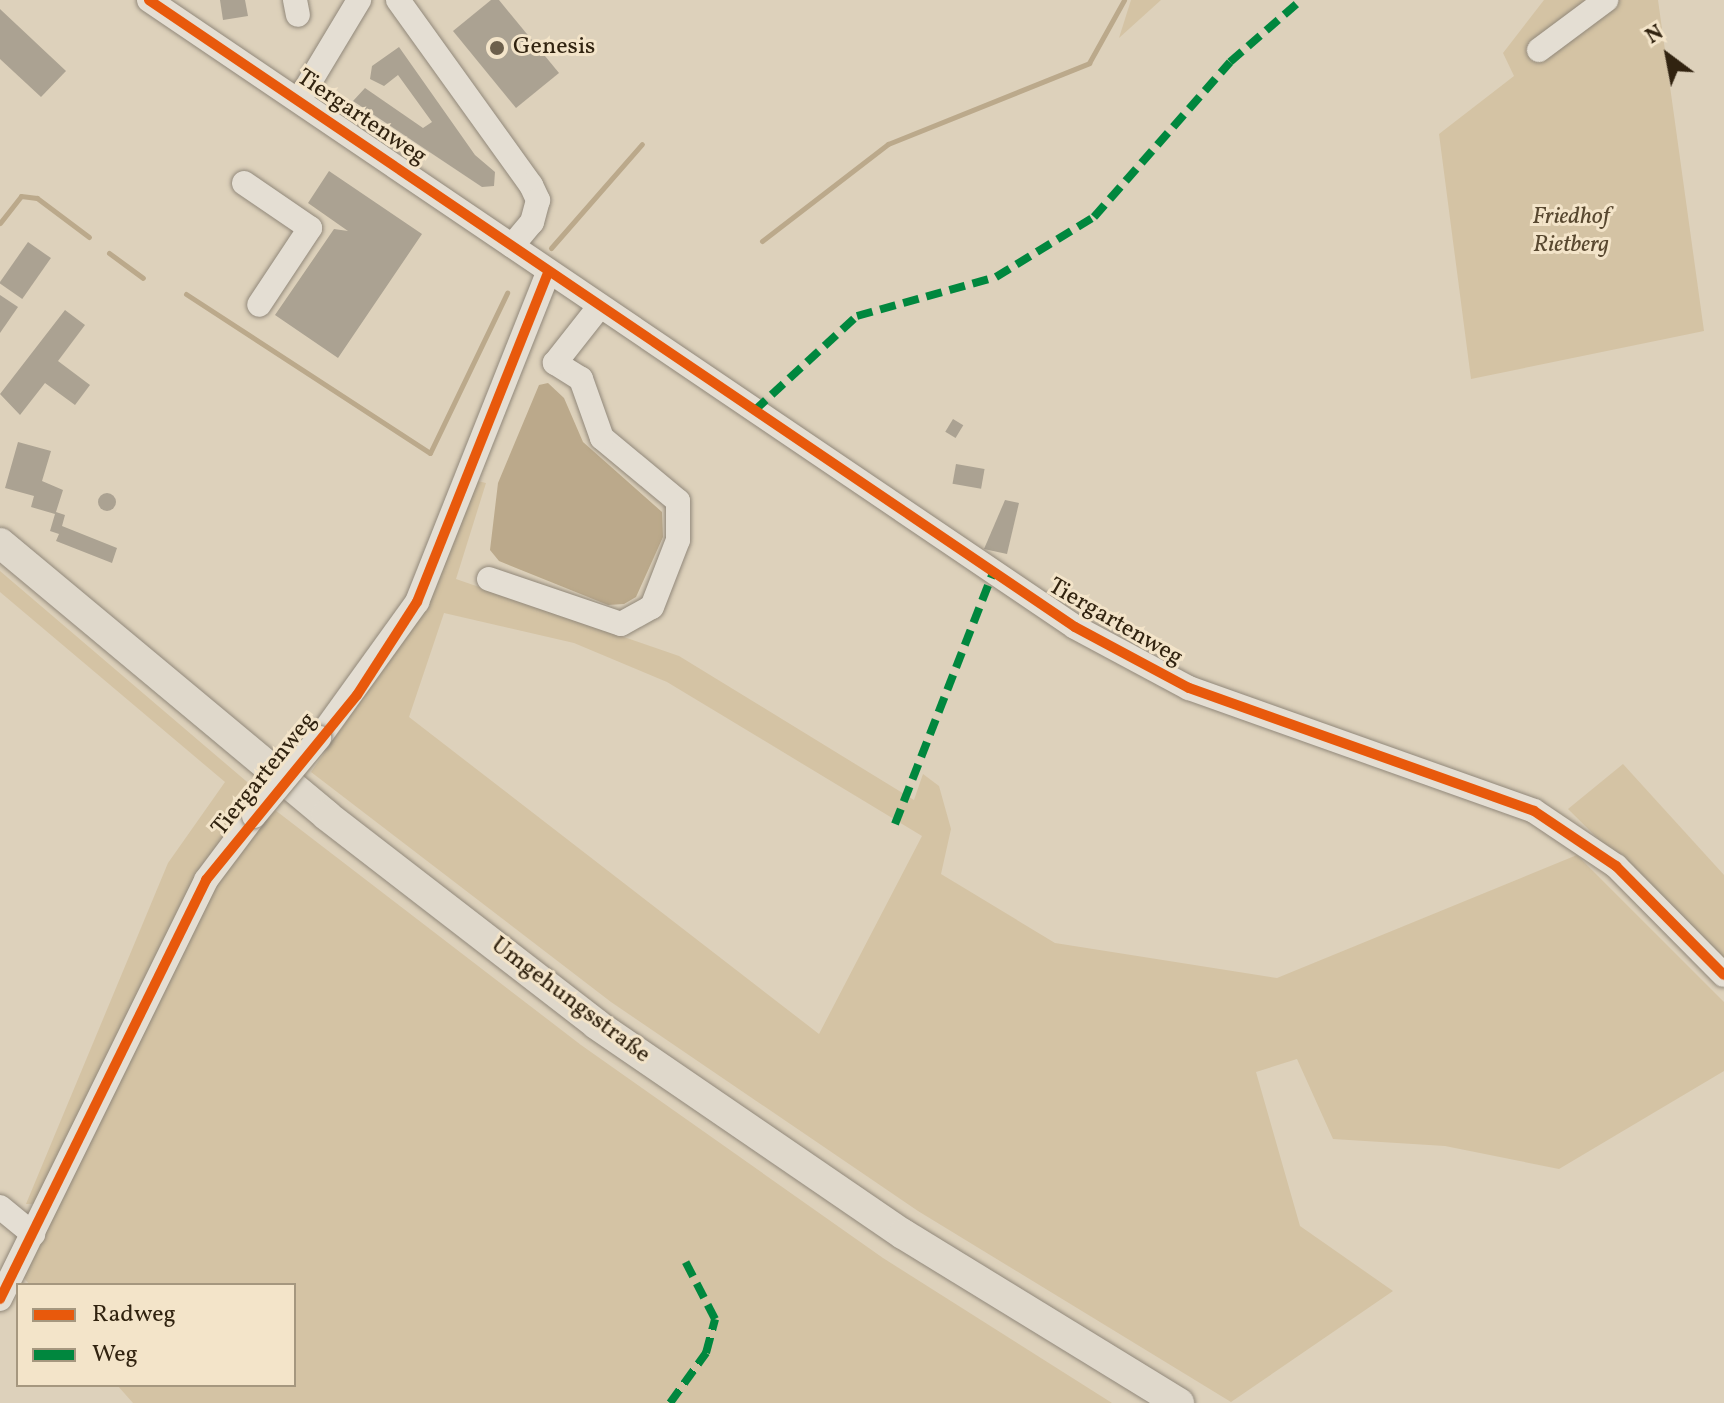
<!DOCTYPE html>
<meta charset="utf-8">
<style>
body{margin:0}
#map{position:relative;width:1724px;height:1403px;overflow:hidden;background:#ddd1bb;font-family:Vollkorn,serif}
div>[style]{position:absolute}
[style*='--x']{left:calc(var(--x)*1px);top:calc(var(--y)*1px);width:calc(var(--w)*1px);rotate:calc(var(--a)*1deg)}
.green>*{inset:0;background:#d4c3a4}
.water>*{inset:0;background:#bba98b}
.stream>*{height:5px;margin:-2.5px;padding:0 2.5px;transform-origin:2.5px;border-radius:2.5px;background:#bba98b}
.building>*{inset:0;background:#aba292;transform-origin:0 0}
.round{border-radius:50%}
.roads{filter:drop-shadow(0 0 2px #91887a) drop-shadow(0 0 2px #91887a)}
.minor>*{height:24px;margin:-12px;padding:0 12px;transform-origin:12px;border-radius:12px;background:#e4ded3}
.major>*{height:30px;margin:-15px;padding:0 15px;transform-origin:15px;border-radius:15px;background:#dfd8cb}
.bridges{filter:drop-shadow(0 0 2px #91887a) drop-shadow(0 0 2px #91887a)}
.minor-bridge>*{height:24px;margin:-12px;padding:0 12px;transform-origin:12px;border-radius:12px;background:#e4ded3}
.quiet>*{height:8px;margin-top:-4px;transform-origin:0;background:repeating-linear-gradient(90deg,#00873e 0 16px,transparent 0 24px)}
.cycleway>*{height:10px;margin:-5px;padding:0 5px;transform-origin:5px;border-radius:5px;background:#e8590c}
.dots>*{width:22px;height:22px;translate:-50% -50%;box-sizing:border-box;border:4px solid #f3e4c9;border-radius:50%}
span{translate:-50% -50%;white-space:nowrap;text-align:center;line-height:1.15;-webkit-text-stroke:6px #f3e4c9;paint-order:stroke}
.poi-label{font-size:24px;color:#312310}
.left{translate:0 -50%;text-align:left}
.street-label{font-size:24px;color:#312310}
.park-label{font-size:24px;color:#584830;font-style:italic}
.legend{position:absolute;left:16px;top:1283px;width:280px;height:104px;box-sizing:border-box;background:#f3e4c9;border:2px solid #a5977f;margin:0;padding:10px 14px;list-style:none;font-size:24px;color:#312310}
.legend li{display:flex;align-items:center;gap:16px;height:40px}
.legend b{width:40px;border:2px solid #a5977f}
.north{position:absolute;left:1628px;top:16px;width:80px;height:80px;-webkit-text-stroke:6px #f3e4c9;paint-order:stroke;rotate:328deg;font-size:22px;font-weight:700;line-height:32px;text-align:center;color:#312310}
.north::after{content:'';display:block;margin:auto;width:28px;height:36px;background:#312310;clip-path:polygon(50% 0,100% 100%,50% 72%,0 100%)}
</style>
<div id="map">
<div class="green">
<div style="clip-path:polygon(1131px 0,1161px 0,1119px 38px)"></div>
<div style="clip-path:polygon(1544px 0,1658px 0,1704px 331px,1471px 379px,1439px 134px,1514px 76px,1503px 53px)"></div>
<div style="clip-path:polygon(evenodd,473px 480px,486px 483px,456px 579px,679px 656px,914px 800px,923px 774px,939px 786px,951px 829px,941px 874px,1055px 943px,1277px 978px,1577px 855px,1724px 1002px,1724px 1071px,1559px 1169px,1445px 1146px,1333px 1139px,1297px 1059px,1256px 1072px,1300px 1226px,1393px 1291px,1231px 1402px,918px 1211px,611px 1002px,311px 772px,424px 610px,473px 480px,444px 613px,574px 643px,667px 682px,922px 836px,819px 1034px,409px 717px,444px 613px)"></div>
<div style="clip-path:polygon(0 571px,260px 793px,35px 1204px,26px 1204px,168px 863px,225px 782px,0 592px)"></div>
<div style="clip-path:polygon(1623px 764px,1724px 875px,1724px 963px,1568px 809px)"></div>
<div style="clip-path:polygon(275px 810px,581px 1045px,883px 1258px,1112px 1403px,133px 1403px,117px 1385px,294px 1385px,294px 1285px,30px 1285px,23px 1277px,215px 886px)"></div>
</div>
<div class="water">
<div style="clip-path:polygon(548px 383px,564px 398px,583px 442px,662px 512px,663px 537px,636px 597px,624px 604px,608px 605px,499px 561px,490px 550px,498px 483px,539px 385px)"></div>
</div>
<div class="stream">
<div style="--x:0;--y:223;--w:34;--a:-52"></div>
<div style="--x:21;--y:196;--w:16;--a:7"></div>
<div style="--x:37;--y:198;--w:65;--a:36.9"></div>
<div style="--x:762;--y:241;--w:159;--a:-37.6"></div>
<div style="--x:888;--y:144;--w:217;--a:-21.9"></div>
<div style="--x:1089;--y:63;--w:72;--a:-60.9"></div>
<div style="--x:551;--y:248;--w:138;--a:-48.8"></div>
<div style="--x:109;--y:253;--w:42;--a:36.3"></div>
<div style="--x:186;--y:294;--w:291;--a:33.1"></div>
<div style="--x:430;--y:453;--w:178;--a:-64.3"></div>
</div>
<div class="building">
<div style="clip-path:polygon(220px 0,245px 0,248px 16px,223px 20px)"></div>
<div style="clip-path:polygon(491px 0,499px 0,559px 73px,516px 108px,453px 31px)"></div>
<div style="clip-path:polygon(0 9px,66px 71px,41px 97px,0 59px)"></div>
<div style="clip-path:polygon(399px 47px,475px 155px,495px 172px,494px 186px,482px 187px,353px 101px,365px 88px,423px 128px,432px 122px,398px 75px,384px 86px,370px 79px,372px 66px)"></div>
<div style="clip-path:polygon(329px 171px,422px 234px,338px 358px,275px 315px,334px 229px,348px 231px,308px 203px)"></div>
<div style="left:28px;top:242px;width:28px;height:50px;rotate:35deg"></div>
<div style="clip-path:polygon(0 295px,18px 307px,0 333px)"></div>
<div style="clip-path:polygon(65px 310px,85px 325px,58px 361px,90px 385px,75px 405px,45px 383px,20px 415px,0 394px)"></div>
<div style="left:953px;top:419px;width:12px;height:15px;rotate:31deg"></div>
<div style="clip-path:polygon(18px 442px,51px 451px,42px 481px,63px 490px,56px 512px,65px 515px,62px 526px,117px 548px,112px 563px,56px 541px,59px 534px,50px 531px,55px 514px,31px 507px,34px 496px,5px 488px)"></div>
<div style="left:956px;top:464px;width:29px;height:20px;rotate:10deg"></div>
<div class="round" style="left:98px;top:493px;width:18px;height:18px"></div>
<div style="clip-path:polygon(1005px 500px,1019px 503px,1007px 554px,984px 549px)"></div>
</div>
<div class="roads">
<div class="minor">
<div style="--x:149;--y:0;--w:1118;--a:34.1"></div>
<div style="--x:1075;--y:627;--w:129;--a:28.2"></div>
<div style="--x:1189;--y:688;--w:366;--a:19.6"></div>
<div style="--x:1534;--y:811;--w:99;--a:33.9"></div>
<div style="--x:1616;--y:866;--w:153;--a:45.3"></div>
<div style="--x:295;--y:0;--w:15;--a:79"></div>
<div style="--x:398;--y:0;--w:228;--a:54.3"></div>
<div style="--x:531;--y:185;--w:17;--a:65"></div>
<div style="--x:538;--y:200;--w:23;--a:105"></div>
<div style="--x:532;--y:222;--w:31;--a:130"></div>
<div style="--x:1539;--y:50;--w:84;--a:-36.7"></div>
<div style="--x:299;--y:100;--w:117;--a:-59"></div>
<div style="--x:244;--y:183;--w:80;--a:34.3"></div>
<div style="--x:310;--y:228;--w:92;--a:123.5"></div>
<div style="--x:489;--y:579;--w:139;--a:18.8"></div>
<div style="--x:621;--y:624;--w:35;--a:-29"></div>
<div style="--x:652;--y:607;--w:72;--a:-68.8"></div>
<div style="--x:678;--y:540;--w:39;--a:-90"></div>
<div style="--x:678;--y:501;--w:99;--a:-140.3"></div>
<div style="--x:602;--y:438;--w:63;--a:-109.6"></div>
<div style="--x:581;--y:379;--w:31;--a:-148"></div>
<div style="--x:555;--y:363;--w:71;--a:-51.8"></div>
<div style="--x:319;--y:738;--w:168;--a:-54.2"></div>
<div style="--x:417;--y:602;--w:355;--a:-68.3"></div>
<div style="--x:0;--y:1207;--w:43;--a:39.3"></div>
<div style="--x:0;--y:1299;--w:467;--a:-63.8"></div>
<div style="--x:206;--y:880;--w:80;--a:-53.1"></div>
</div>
<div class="major">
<div style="--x:0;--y:543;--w:425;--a:39.8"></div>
<div style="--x:326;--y:815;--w:341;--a:37.7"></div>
<div style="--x:596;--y:1024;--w:372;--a:34.4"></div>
<div style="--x:903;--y:1234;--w:324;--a:31.5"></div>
</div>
</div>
<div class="bridges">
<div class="minor-bridge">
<div style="--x:254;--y:816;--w:102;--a:-50.2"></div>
</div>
</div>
<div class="quiet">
<div style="--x:754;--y:411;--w:140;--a:-42.7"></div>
<div style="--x:857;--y:316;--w:144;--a:-15.7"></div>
<div style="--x:996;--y:277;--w:115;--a:-31.5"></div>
<div style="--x:1094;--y:217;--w:206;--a:-48.7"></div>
<div style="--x:1230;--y:62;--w:94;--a:-41.1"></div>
<div style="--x:895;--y:824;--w:270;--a:-68.7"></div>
<div style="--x:670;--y:1403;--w:62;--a:-54.2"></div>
<div style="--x:706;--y:1353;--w:35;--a:-75"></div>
<div style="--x:715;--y:1319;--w:72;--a:-117.3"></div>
</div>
<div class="cycleway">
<div style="--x:149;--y:0;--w:1118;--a:34.1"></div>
<div style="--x:1075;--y:627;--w:129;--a:28.2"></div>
<div style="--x:1189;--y:688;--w:366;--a:19.6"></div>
<div style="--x:1534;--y:811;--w:99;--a:33.9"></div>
<div style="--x:1616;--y:866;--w:153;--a:45.3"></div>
<div style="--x:0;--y:1299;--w:467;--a:-63.8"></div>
<div style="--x:206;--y:880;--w:239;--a:-50.8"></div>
<div style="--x:357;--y:695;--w:111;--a:-57.2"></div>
<div style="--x:417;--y:602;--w:355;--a:-68.3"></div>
</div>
<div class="dots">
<div style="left:497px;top:48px;background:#6d604c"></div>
</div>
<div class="poi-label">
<span class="left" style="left:513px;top:48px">Genesis</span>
</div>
<div class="street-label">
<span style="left:361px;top:118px;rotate:34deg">Tiergartenweg</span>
<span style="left:1115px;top:623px;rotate:30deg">Tiergartenweg</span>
<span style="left:265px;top:775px;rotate:-51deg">Tiergartenweg</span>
<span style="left:570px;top:1001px;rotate:37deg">Umgehungsstraße</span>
</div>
<div class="park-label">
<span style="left:1571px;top:232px">Friedhof<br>Rietberg</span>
</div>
<ul class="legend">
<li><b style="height:10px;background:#e8590c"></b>Radweg</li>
<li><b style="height:10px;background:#00873e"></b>Weg</li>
</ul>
<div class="north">N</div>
</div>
